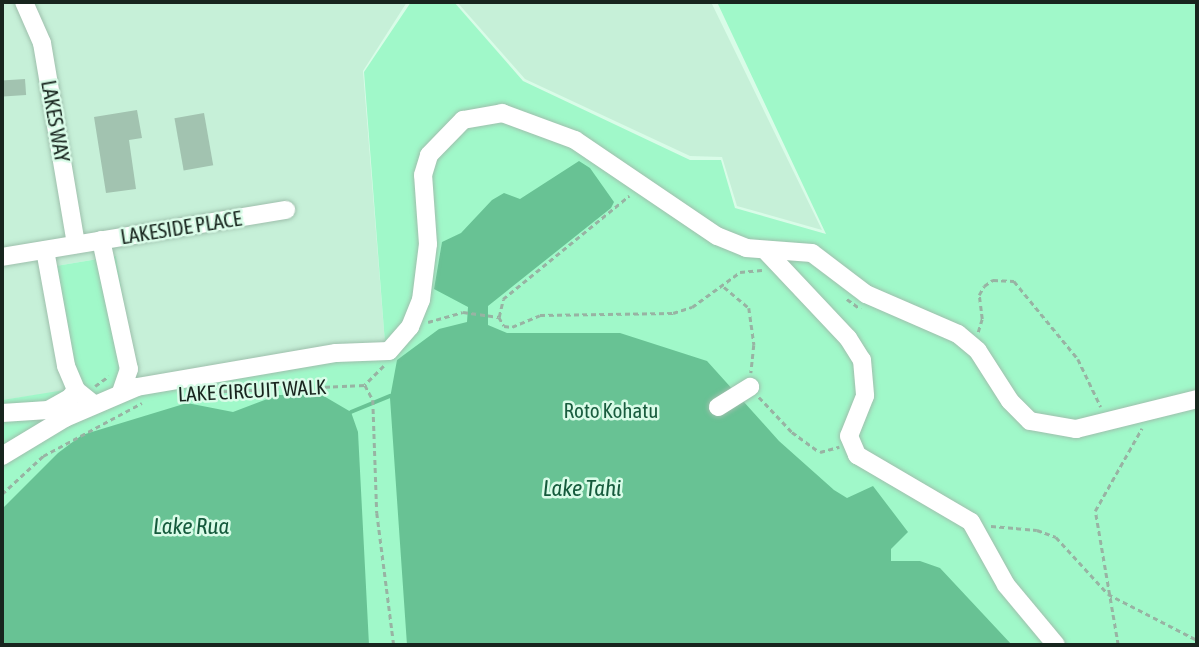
<!DOCTYPE html>
<style>
body{margin:0}
#map{position:relative;width:1199px;height:647px;overflow:hidden;background:#d9fce8;font-family:"Asap Condensed",sans-serif}
div>[style]{position:absolute}
[style*='--x']{left:calc(var(--x)*1px);top:calc(var(--y)*1px);width:calc(var(--w)*1px);rotate:calc(var(--a)*1deg)}
.built>*{inset:0;background:#c6f0d8}
.green>*{inset:0;background:#a0f8c9}
.water>*{inset:0;background:#68c294}
.stream>*{height:3.5px;margin:-1.75px;padding:0 1.75px;transform-origin:1.75px;border-radius:1.75px;background:#68c294}
.building>*{inset:0;background:#a2c3b0;transform-origin:0 0}
.path>*{height:2.5px;margin-top:-1.25px;transform-origin:0;background:repeating-linear-gradient(90deg,#98b3a3 0 5px,transparent 0 8.5px)}
.roads{filter:drop-shadow(0 0 2px #9ebfac) drop-shadow(0 0 2px #9ebfac)}
.minor>*{height:18px;margin:-9px;padding:0 9px;transform-origin:9px;border-radius:9px;background:#fff}
span{translate:-50% -50%;white-space:nowrap;text-align:center;line-height:1.15;-webkit-text-stroke:5px #d9fce8;paint-order:stroke}
.street-label{font-size:21px;color:#18251e}
.park-label{font-size:21px;color:#195d3f}
.water-label{font-size:23px;color:#155a3c;font-style:italic}
.frame{position:absolute;inset:0;border:4px solid #18251e;pointer-events:none}
</style>
<div id="map">
<div class="built">
<div style="clip-path:polygon(2px 2px,407px 2px,363px 71px,385px 343px,136px 380px,116px 256px,44px 268px,65px 391px,2px 400px)"></div>
<div style="clip-path:polygon(457px 2px,711px 2px,822px 230px,737px 206px,722px 157px,690px 156px,525px 79px)"></div>
</div>
<div class="green">
<div style="clip-path:polygon(411px 2px,454px 2px,523px 81px,690px 160px,721px 160px,735px 208px,826px 234px,717px 2px,1197px 2px,1197px 645px,2px 645px,2px 400px,65px 390px,44px 268px,116px 256px,137px 380px,385px 343px,364px 72px)"></div>
</div>
<div class="water">
<div style="clip-path:polygon(579px 161px,590px 168px,614px 202px,611px 208px,488px 306px,488px 325px,507px 333px,620px 333px,707px 361px,779px 441px,834px 490px,847px 498px,873px 486px,908px 532px,891px 549px,891px 561px,920px 561px,940px 568px,1012px 645px,407px 645px,390px 398px,397px 360px,439px 329px,467px 322px,468px 307px,434px 289px,442px 242px,461px 233px,492px 200px,504px 193px,520px 199px)"></div>
<div style="clip-path:polygon(278px 395px,322px 395px,351px 412px,358px 432px,369px 645px,2px 645px,2px 509px,58px 453px,82px 435px,187px 403px,233px 412px)"></div>
</div>
<div class="stream">
<div style="--x:351;--y:412;--w:42;--a:-22.3"></div>
</div>
<div class="building">
<div style="left:25px;top:79px;width:16px;height:23px;rotate:86deg"></div>
<div style="clip-path:polygon(137px 110px,142px 138px,129px 140px,136px 189px,106px 193px,94px 117px)"></div>
<div style="left:204px;top:113px;width:53px;height:30px;rotate:80deg"></div>
</div>
<div class="path">
<div style="--x:724;--y:287;--w:33;--a:40"></div>
<div style="--x:749;--y:308;--w:37;--a:82"></div>
<div style="--x:754;--y:345;--w:28;--a:96"></div>
<div style="--x:847;--y:299;--w:17;--a:36"></div>
<div style="--x:499;--y:317;--w:10;--a:61"></div>
<div style="--x:504;--y:326;--w:8;--a:7"></div>
<div style="--x:512;--y:327;--w:30;--a:-23"></div>
<div style="--x:540;--y:315;--w:133;--a:-0.9"></div>
<div style="--x:673;--y:313;--w:20;--a:-18"></div>
<div style="--x:692;--y:307;--w:59;--a:-36.1"></div>
<div style="--x:740;--y:272;--w:22;--a:-5"></div>
<div style="--x:499;--y:317;--w:18;--a:-77"></div>
<div style="--x:503;--y:299;--w:163;--a:-39.3"></div>
<div style="--x:428;--y:322;--w:36;--a:-16"></div>
<div style="--x:463;--y:312;--w:36;--a:8"></div>
<div style="--x:978;--y:332;--w:14;--a:-73"></div>
<div style="--x:982;--y:319;--w:24;--a:-97"></div>
<div style="--x:979;--y:295;--w:10;--a:-61"></div>
<div style="--x:984;--y:286;--w:11;--a:-34"></div>
<div style="--x:993;--y:280;--w:21;--a:3"></div>
<div style="--x:1014;--y:281;--w:101;--a:50.6"></div>
<div style="--x:1078;--y:359;--w:53;--a:64.4"></div>
<div style="--x:384;--y:366;--w:27;--a:135"></div>
<div style="--x:365;--y:385;--w:17;--a:62"></div>
<div style="--x:373;--y:400;--w:113;--a:88"></div>
<div style="--x:377;--y:513;--w:133;--a:82.7"></div>
<div style="--x:95;--y:386;--w:17;--a:-36"></div>
<div style="--x:206;--y:392;--w:159;--a:-2.5"></div>
<div style="--x:759;--y:397;--w:48;--a:46.7"></div>
<div style="--x:792;--y:432;--w:34;--a:36"></div>
<div style="--x:820;--y:452;--w:20;--a:-15"></div>
<div style="--x:2;--y:494;--w:56;--a:-42.8"></div>
<div style="--x:43;--y:456;--w:112;--a:-28.2"></div>
<div style="--x:991;--y:526;--w:46;--a:5"></div>
<div style="--x:1037;--y:530;--w:20;--a:20"></div>
<div style="--x:1056;--y:537;--w:77;--a:47.6"></div>
<div style="--x:1108;--y:594;--w:100;--a:27.3"></div>
<div style="--x:1118;--y:645;--w:136;--a:-99.7"></div>
<div style="--x:1095;--y:511;--w:95;--a:-60.5"></div>
</div>
<div class="roads">
<div class="minor">
<div style="--x:24;--y:2;--w:45;--a:66.3"></div>
<div style="--x:42;--y:43;--w:204;--a:80.4"></div>
<div style="--x:101;--y:240;--w:132;--a:77.8"></div>
<div style="--x:129;--y:369;--w:24;--a:109"></div>
<div style="--x:45;--y:250;--w:118;--a:79.7"></div>
<div style="--x:66;--y:366;--w:26;--a:67"></div>
<div style="--x:76;--y:390;--w:22;--a:39"></div>
<div style="--x:765;--y:250;--w:121;--a:46.7"></div>
<div style="--x:848;--y:338;--w:26;--a:58"></div>
<div style="--x:862;--y:360;--w:36;--a:85"></div>
<div style="--x:865;--y:396;--w:43;--a:111.8"></div>
<div style="--x:849;--y:436;--w:21;--a:67"></div>
<div style="--x:857;--y:455;--w:132;--a:30.4"></div>
<div style="--x:971;--y:522;--w:72;--a:60.9"></div>
<div style="--x:1006;--y:585;--w:78;--a:50.2"></div>
<div style="--x:2;--y:257;--w:288;--a:-9.4"></div>
<div style="--x:718;--y:407;--w:38;--a:-32"></div>
<div style="--x:2;--y:413;--w:46;--a:-3.7"></div>
<div style="--x:48;--y:410;--w:25;--a:-29"></div>
<div style="--x:70;--y:398;--w:10;--a:-53"></div>
<div style="--x:2;--y:456;--w:74;--a:-31.1"></div>
<div style="--x:65;--y:418;--w:78;--a:-23.3"></div>
<div style="--x:137;--y:387;--w:202;--a:-9.7"></div>
<div style="--x:336;--y:353;--w:53;--a:-2.2"></div>
<div style="--x:389;--y:351;--w:32;--a:-49"></div>
<div style="--x:410;--y:327;--w:29;--a:-68"></div>
<div style="--x:421;--y:300;--w:56;--a:-82.9"></div>
<div style="--x:428;--y:244;--w:69;--a:-94.1"></div>
<div style="--x:423;--y:175;--w:21;--a:-73"></div>
<div style="--x:429;--y:155;--w:49;--a:-45.8"></div>
<div style="--x:463;--y:120;--w:40;--a:-10"></div>
<div style="--x:502;--y:113;--w:78;--a:20.3"></div>
<div style="--x:575;--y:140;--w:171;--a:34.1"></div>
<div style="--x:717;--y:236;--w:31;--a:22"></div>
<div style="--x:746;--y:248;--w:66;--a:4.3"></div>
<div style="--x:812;--y:253;--w:68;--a:37.2"></div>
<div style="--x:866;--y:294;--w:100;--a:23.5"></div>
<div style="--x:958;--y:334;--w:26;--a:40"></div>
<div style="--x:978;--y:351;--w:59;--a:57.4"></div>
<div style="--x:1010;--y:401;--w:28;--a:45"></div>
<div style="--x:1030;--y:421;--w:47;--a:9.9"></div>
<div style="--x:1076;--y:429;--w:125;--a:-13.9"></div>
</div>
</div>
<div class="street-label">
<span style="left:56px;top:121px;rotate:80deg">LAKES WAY</span>
<span style="left:181px;top:227px;rotate:-9deg">LAKESIDE PLACE</span>
<span style="left:252px;top:390px;rotate:-3deg">LAKE CIRCUIT WALK</span>
</div>
<div class="park-label">
<span style="left:611px;top:410px">Roto Kohatu</span>
</div>
<div class="water-label">
<span style="left:582px;top:488px">Lake Tahi</span>
<span style="left:191px;top:526px">Lake Rua</span>
</div>
<div class="frame"></div>
</div>
